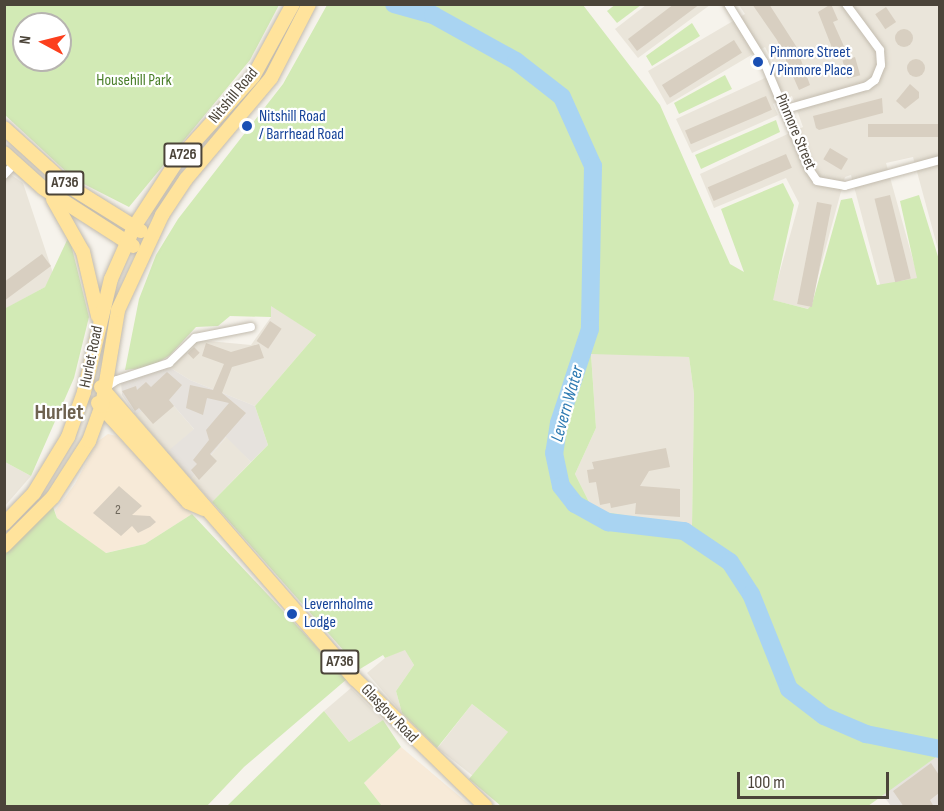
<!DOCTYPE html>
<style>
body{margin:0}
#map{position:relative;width:944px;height:811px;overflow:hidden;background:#f6f3ec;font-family:"Sofia Sans Condensed",sans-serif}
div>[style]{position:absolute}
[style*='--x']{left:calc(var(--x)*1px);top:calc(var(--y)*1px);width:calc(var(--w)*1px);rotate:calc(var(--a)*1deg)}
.residential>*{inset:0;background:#eae5da;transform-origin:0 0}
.commercial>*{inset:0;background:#f7ead8}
.industrial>*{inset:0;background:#e6e2dd}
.green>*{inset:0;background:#d2eab5}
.river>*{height:18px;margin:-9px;padding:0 9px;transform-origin:9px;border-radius:9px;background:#a9d4f2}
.building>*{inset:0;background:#d8cfc1;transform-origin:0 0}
.round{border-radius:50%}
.roads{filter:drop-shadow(0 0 2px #c2bbae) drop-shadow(0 0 2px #c2bbae)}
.minor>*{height:8px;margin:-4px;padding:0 4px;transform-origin:4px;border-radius:4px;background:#fff}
.primary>*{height:14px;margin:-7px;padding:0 7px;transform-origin:7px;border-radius:7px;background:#ffe39c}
.dots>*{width:16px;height:16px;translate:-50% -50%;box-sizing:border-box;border:3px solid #fff;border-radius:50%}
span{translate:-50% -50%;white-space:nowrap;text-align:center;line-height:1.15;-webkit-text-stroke:4.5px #fff;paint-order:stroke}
.number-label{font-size:14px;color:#6e675b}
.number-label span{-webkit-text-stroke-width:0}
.shield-label span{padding:2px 4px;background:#fff;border:2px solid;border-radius:4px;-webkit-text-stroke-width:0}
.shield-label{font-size:15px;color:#4b4439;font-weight:700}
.transit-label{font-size:16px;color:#164399}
.left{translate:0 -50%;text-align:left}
.park-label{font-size:16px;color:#4a7f2a}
.street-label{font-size:16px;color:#4b4439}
.water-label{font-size:18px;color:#2e7ab2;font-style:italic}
.district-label{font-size:22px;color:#6e6250;font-weight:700}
.frame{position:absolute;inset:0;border:6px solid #4b4439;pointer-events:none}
.north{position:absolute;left:12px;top:12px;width:60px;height:60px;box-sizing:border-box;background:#fff;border:2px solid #b7b4b0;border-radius:50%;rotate:277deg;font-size:16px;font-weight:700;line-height:24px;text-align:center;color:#4b4439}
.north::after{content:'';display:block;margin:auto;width:21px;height:27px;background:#fc3f1d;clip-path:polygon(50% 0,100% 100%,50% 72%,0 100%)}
.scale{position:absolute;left:737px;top:772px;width:152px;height:27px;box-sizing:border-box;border:3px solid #4b4439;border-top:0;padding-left:8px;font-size:18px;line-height:21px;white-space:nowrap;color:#4b4439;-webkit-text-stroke:4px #fff;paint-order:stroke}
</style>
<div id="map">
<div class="residential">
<div style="clip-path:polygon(646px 5px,710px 5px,638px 58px,615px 29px)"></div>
<div style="clip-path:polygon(739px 5px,939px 5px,939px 253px,913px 157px,886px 163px,918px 278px,881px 288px,851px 175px,845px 177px,809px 309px,772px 300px,799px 203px,786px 178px,714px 208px,700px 174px,803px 127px,792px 96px,773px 104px,778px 115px,692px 153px,676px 119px,778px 72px,765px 47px,667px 105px,648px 71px,745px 14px)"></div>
<div style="clip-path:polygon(4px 170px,23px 183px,53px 273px,45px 287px,5px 309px)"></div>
<div style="clip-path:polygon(271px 305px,316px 335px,255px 406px,190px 380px,169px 367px,198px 340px,251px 345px,271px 317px)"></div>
<div style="clip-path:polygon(591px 353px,689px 357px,694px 394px,692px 526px,593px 510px,575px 474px,596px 428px)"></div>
<div style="left:160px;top:390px;width:52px;height:35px;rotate:49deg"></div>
<div style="clip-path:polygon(227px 436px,251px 462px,212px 502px,191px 479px)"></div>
<div style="clip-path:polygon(5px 462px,31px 476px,5px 506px,4px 506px)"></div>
<div style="clip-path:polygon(405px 649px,414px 665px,396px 691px,402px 713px,367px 673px,385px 658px)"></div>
<div style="clip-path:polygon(351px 688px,383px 720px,349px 742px,324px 711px)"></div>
<div style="left:472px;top:704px;width:46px;height:56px;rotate:38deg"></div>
</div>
<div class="commercial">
<div style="clip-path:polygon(108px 434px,117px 436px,192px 514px,145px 544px,105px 553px,57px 518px,55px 511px,75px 484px,97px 442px)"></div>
<div style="clip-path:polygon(401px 747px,471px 806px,382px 806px,364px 783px)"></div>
</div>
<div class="industrial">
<div style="clip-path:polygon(169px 367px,190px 380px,255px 406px,268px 445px,251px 462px,226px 437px,191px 479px,167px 452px,194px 429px,160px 390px,153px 404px,136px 415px,122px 395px,121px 382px)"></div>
<div style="clip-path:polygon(939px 755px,939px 806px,891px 806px,882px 794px)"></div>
</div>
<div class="green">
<div style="clip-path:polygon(616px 4px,641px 4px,641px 5px,617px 23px,607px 11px)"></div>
<div style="clip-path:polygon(evenodd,4px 5px,5px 4px,279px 5px,250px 60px,129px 207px,74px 179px,5px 115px,4px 5px,24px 24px,60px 24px,60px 60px,24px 60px,24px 24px)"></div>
<div style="clip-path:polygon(evenodd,327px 5px,583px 5px,660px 105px,730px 264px,744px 272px,721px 209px,783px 183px,794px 205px,773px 300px,808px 309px,812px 304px,841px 200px,852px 198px,877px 285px,917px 278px,900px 201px,919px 195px,940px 263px,939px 755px,868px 806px,501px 806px,469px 779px,508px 732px,472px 704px,437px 748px,402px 713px,396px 691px,414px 665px,405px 650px,385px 658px,383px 655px,360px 669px,212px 502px,268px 445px,255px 406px,316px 335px,271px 306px,271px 317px,230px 316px,218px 326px,196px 327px,170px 355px,151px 367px,125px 370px,139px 299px,156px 255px,178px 219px,283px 84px,327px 5px,591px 354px,689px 357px,694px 394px,692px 526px,593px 510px,575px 474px,596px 428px,591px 354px)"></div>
<div style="clip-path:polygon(692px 23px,700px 36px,652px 66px,646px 56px)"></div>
<div style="clip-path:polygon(725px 75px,732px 89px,679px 114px,674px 103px)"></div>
<div style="clip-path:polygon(776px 120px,780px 132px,701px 169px,695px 155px)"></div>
<div style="clip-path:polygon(69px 236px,89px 317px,74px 378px,31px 476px,5px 462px,4px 309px,45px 287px)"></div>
<div style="clip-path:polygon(53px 507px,57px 518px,106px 553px,145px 544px,192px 514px,347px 679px,244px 767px,207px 806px,5px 806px,5px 552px)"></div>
<div style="clip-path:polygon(324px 711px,349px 742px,383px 720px,401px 747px,364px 783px,382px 806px,227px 806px)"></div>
</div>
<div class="river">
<div style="--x:394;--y:4;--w:41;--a:15.8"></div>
<div style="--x:433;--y:15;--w:95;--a:29"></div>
<div style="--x:516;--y:61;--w:58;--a:38"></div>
<div style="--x:562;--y:97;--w:76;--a:65.8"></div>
<div style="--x:593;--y:166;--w:163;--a:91.1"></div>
<div style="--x:590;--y:329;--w:99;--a:108.3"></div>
<div style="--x:559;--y:423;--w:30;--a:99"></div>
<div style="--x:554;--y:453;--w:34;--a:78"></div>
<div style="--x:561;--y:486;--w:23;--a:52"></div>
<div style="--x:575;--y:504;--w:38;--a:29"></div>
<div style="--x:608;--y:522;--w:77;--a:6.8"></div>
<div style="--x:684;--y:531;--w:55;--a:34"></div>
<div style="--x:730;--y:562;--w:38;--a:57"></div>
<div style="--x:751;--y:594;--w:102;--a:68.2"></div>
<div style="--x:789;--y:689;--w:44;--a:37.6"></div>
<div style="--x:824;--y:716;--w:46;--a:23.2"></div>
<div style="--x:866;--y:734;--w:76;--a:11.5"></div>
</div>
<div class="building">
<div style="clip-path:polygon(674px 4px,700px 4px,637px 51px,628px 39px)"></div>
<div style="clip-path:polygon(752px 4px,769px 4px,796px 46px,810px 85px,799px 90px,777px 40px)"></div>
<div style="clip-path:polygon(831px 4px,838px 20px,833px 22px,847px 53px,836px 58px,818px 12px)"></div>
<div style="left:886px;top:7px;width:18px;height:13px;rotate:56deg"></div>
<div class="round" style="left:895px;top:29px;width:18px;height:18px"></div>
<div style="left:734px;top:40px;width:15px;height:85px;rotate:58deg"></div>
<div style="left:855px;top:57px;width:19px;height:13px;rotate:74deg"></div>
<div class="round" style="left:907px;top:59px;width:18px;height:18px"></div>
<div style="clip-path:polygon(910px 84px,919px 92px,919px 98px,905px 109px,896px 101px)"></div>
<div style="left:766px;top:96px;width:15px;height:88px;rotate:67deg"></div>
<div style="clip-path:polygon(882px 98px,883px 113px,819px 130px,816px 128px,813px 116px)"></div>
<div style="left:939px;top:124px;width:13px;height:71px;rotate:90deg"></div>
<div style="left:830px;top:148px;width:21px;height:13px;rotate:31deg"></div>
<div style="left:786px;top:154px;width:15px;height:85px;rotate:67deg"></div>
<div style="left:890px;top:195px;width:86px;height:16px;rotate:76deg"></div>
<div style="left:817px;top:202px;width:15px;height:104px;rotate:11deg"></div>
<div style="clip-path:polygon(42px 254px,51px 266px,4px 301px,4px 282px)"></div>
<div style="left:270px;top:321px;width:14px;height:24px;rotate:34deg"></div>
<div style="clip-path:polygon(206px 343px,231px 352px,259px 344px,264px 358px,232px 367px,222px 393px,246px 413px,210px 454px,217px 461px,199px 480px,191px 470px,197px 464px,193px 460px,209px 440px,206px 430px,229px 403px,207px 398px,203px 415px,186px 408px,190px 385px,213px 390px,224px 364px,202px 356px)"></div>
<div style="left:194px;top:347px;width:8px;height:9px;rotate:45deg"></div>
<div style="clip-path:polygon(167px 372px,182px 385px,169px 400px,174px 406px,153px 424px,139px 408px,135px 411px,122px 391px,136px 386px,137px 390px,146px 382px,151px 387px)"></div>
<div style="clip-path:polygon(666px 448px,670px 467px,649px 471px,640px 486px,680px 489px,680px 517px,635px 514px,636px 503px,611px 508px,610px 503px,600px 505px,596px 482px,589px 483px,587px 470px,594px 469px,592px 462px)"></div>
<div style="clip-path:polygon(119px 486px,142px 506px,132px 515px,150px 516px,156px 522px,150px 527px,138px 533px,132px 526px,121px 536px,93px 513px)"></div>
<div style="clip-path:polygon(931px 763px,939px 775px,939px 793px,930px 800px,934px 807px,904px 807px,893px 791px)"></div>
</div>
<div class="roads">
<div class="minor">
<div style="--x:728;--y:4;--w:68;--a:58.2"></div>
<div style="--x:764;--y:62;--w:116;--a:67.2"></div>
<div style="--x:809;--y:169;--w:14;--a:56"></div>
<div style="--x:817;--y:181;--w:28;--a:10"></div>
<div style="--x:845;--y:186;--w:98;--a:-15.3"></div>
<div style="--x:786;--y:109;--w:84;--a:-15.9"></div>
<div style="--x:867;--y:86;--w:10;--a:-37"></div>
<div style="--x:875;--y:80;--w:16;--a:-68"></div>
<div style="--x:881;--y:65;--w:15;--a:-94"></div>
<div style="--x:880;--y:50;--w:57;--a:-126.5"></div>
<div style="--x:4;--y:175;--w:16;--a:-47"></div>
<div style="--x:105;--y:388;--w:14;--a:-34"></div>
<div style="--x:117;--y:380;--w:55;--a:-18.1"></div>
<div style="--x:169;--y:363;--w:36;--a:-44"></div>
<div style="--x:195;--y:338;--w:57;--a:-11.1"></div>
</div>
<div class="primary">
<div style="--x:4;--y:128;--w:85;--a:42.1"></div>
<div style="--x:67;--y:185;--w:87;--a:31.9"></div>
<div style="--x:4;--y:153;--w:52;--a:41.9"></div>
<div style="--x:43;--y:188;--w:107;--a:32.8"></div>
<div style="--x:53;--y:199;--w:61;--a:60.5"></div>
<div style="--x:83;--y:252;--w:66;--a:76.8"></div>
<div style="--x:101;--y:387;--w:387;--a:49"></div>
<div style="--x:355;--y:679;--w:182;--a:44.3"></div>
<div style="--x:98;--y:403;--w:134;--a:47.7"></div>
<div style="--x:188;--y:502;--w:17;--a:24"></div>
<div style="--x:4;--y:524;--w:43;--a:-45.9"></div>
<div style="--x:34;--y:493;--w:66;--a:-58.7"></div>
<div style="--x:68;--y:437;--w:48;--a:-70.4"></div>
<div style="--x:84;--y:392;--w:116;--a:-76.6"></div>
<div style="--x:111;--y:279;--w:57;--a:-66.1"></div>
<div style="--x:134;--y:227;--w:79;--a:-56.9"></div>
<div style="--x:177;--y:161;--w:113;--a:-47.9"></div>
<div style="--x:253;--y:77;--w:83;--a:-61.3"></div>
<div style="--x:4;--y:546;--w:69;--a:-45"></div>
<div style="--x:53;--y:497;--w:67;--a:-57.3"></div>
<div style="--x:89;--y:441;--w:37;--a:-70"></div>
<div style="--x:102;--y:406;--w:97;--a:-80.5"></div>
<div style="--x:118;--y:310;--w:105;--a:-65.1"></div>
<div style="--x:162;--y:215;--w:43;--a:-56.3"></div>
<div style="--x:186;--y:179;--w:132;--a:-49.9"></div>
<div style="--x:271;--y:78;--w:83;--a:-62.8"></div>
</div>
</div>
<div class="dots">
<div style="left:758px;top:62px;background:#1a4fb4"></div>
<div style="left:247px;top:126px;background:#1a4fb4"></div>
<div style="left:292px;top:614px;background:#1a4fb4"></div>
</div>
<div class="number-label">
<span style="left:118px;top:510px">2</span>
</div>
<div class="shield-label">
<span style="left:183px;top:155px">A726</span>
<span style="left:65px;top:183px">A736</span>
<span style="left:340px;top:662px">A736</span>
</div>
<div class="transit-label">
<span class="left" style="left:770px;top:62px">Pinmore Street<br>/ Pinmore Place</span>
<span class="left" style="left:259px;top:126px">Nitshill Road<br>/ Barrhead Road</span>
<span class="left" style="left:304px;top:614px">Levernholme<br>Lodge</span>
</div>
<div class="park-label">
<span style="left:134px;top:81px">Househill Park</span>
</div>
<div class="street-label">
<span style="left:234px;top:96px;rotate:-50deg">Nitshill Road</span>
<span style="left:795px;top:132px;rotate:67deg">Pinmore Street</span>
<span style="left:92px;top:357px;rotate:-78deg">Hurlet Road</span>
<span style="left:389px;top:714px;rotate:46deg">Glasgow Road</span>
</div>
<div class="water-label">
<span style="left:568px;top:404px;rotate:-74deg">Levern Water</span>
</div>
<div class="district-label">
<span style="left:59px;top:413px">Hurlet</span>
</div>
<div class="frame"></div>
<div class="north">N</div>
<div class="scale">100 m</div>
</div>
